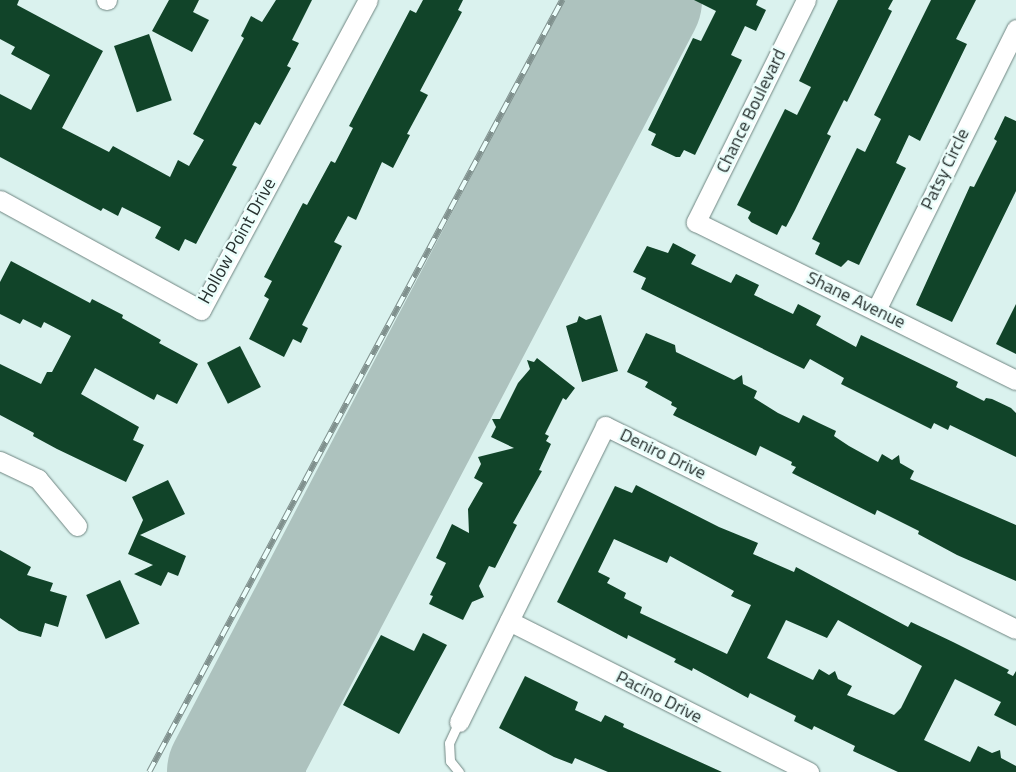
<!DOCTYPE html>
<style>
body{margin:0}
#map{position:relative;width:1016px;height:772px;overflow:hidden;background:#daf2ee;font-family:"Titillium Web",sans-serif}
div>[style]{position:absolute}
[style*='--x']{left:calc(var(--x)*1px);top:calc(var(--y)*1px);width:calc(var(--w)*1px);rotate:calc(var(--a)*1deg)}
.taxiway>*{height:52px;margin:-26px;padding:0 26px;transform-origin:26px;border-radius:26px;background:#adc2be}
.runway>*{height:130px;margin:-65px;padding:0 65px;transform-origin:65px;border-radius:65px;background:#adc2be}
.building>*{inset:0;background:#114429;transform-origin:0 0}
.roads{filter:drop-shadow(0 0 1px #6f8581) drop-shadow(0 0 1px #6f8581)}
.lane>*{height:9px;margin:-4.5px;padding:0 4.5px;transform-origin:4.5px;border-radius:4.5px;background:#fff}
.street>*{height:19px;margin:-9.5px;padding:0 9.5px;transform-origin:9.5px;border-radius:9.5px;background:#fff}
.rail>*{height:5.5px;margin-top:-2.75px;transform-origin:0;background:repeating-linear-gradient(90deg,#ebfefb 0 11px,#80918e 0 22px);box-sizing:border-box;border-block:1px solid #80918e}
span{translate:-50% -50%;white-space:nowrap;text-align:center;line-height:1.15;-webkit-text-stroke:5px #ebfefb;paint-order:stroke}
.street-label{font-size:18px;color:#26302e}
</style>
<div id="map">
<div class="taxiway">
<div style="--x:258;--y:722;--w:31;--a:58"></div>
<div style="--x:274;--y:748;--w:25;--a:76"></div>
</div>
<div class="runway">
<div style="--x:232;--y:772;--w:872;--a:-62.32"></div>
</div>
<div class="building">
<div style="clip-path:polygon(0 0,19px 0,17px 5px,103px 51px,62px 128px,109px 152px,113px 146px,170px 177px,178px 160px,189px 166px,204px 140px,193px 134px,244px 38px,241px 36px,251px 16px,262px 22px,276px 0,312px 0,292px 40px,299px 43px,287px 66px,291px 68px,260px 125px,255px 122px,232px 165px,237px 167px,196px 244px,185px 239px,179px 251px,155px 238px,161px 227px,122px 207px,118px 216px,103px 208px,101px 211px,0 157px,0 94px,31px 110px,50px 75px,11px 54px,15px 47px,0 39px)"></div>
<div style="clip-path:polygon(169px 0,199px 0,193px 12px,209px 20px,192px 52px,152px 31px)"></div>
<div style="clip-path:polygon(423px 0,463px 0,458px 10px,462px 12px,420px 91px,428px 95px,407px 134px,410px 135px,393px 168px,382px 162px,356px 220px,348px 216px,334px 242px,342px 246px,302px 325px,308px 328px,301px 343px,293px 339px,284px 357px,249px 339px,269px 299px,264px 296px,272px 281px,264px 277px,303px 203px,307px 205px,331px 161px,335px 163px,353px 128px,349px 126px,410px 10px,416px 13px)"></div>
<div style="clip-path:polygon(694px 0,758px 0,756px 5px,766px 10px,756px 31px,745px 26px,731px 55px,742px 60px,695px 155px,684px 150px,680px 157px,676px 157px,651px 145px,656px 134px,648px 130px,693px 38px,701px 41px,716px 11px)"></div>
<div style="clip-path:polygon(838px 0,893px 0,888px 9px,892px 11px,847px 102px,844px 100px,827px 134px,831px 136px,795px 210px,786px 227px,782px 225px,777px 235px,751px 222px,748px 218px,751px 212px,737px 205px,785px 109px,797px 115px,811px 87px,799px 81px)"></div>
<div style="clip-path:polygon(931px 0,976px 0,956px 39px,967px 44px,920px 141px,909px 135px,896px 163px,906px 168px,859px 265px,848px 260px,841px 267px,815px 254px,820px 243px,812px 239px,857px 148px,865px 152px,881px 119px,874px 115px)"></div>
<div style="left:149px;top:34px;width:70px;height:37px;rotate:71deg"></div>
<div style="clip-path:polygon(1005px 116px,1016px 121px,1016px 191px,952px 322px,916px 305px,970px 186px,974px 187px,997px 141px,994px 139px)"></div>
<div style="clip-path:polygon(673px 243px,696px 255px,691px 264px,731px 283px,736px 274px,759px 285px,754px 295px,793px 314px,798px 304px,821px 316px,816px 325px,856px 347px,861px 335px,958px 382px,956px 387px,984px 401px,986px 398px,992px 399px,1011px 408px,1016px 413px,1016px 457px,950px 425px,948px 430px,934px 423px,931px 429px,841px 384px,844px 378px,810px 359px,804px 369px,641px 289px,646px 278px,633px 272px,647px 246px,668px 253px)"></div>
<div style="clip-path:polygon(11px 261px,90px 303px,92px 299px,123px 315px,122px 318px,161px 340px,159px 343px,198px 364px,177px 404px,157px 394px,154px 400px,95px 368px,81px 394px,139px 427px,133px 440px,144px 445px,126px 482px,57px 449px,33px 436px,34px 433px,0 415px,0 364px,41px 384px,47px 372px,52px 372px,71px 336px,44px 322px,41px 328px,23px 319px,20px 324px,0 314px,0 282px)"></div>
<div style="clip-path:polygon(1016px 304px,1016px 354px,996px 344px)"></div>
<div style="clip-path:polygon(601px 315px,618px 371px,582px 382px,566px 326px,577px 322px,579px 316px,586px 320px)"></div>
<div style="clip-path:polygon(646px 333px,675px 345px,676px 352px,734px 380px,742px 375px,743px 384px,757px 391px,754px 398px,778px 413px,799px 423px,803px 415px,819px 423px,836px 431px,834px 436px,849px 446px,878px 462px,882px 454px,892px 460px,899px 455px,900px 463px,914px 471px,910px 479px,1016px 525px,1016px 581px,957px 555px,918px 534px,919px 531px,877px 510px,875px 515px,792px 473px,796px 467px,791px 465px,792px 462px,760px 446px,756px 456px,673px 415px,677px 408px,671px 405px,672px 402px,645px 387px,648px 382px,627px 372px)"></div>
<div style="left:240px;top:346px;width:46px;height:37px;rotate:63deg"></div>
<div style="clip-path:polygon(537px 358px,575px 388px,566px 400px,563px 398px,545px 434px,549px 436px,546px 441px,551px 444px,539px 470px,542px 471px,513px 523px,517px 525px,495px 568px,489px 566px,479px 586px,484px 597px,472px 602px,463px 620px,429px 604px,433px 596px,430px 595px,446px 563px,436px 558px,452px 524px,469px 533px,468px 509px,483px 483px,474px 478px,481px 464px,478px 457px,514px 448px,491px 437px,496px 427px,492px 419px,500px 419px,518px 383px,530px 369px,527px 360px,534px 362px)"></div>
<div style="clip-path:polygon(168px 480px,185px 514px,140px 535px,186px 556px,178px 576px,168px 572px,161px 586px,134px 574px,153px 565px,128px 554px,143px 520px,132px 497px)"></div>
<div style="clip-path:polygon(evenodd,636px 485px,719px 527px,758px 543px,753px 554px,794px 572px,796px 567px,908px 627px,911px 622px,953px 642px,1009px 670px,1007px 673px,1013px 676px,1016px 671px,1016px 726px,994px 715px,1001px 702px,955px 679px,924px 740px,970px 762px,978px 746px,992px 753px,1000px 750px,1001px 758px,1016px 766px,1016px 772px,898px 772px,853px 751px,855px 746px,814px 726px,812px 730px,794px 721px,796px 716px,750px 693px,748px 698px,693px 668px,692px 671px,674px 662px,676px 659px,628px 635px,627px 639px,557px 602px,615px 486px,632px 493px,636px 485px,614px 539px,667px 563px,670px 556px,734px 591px,731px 596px,751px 605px,727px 654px,640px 613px,642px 607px,624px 598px,626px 593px,607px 583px,610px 578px,598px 572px,614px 539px,636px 485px,786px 620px,827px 638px,838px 620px,922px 666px,901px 708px,894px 715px,847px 695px,852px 686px,838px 679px,835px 671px,829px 675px,819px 669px,813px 680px,767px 658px,786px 620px)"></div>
<div style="clip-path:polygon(0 550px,31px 567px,27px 575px,53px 583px,50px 591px,67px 596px,58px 627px,45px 623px,41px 637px,19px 631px,0 618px)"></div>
<div style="left:120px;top:580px;width:48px;height:37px;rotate:66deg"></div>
<div style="clip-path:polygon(423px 633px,447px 645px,399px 734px,343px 705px,381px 635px,414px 651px)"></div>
<div style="clip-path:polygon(525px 676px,578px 702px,575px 710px,601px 722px,605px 715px,624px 724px,623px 727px,722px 772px,608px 772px,575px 758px,572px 764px,554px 757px,499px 728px)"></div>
</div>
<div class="roads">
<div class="lane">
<div style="--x:459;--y:772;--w:14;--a:-129"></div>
<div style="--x:450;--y:761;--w:18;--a:-93"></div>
<div style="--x:449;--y:743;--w:23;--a:-65"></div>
</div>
<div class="street">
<div style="--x:106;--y:0;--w:1;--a:0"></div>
<div style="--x:806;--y:0;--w:248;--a:116.4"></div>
<div style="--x:696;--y:222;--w:357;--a:26.3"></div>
<div style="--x:0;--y:200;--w:229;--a:28.7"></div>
<div style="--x:201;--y:310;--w:352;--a:-61.7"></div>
<div style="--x:876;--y:310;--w:314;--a:-63.5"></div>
<div style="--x:0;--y:461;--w:42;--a:25.3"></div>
<div style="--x:38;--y:479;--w:61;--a:50.3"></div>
<div style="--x:509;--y:621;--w:336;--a:26.7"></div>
<div style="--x:459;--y:722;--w:330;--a:-63.7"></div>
<div style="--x:605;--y:426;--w:458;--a:26.3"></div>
</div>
</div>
<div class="rail">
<div style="--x:149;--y:772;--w:876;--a:-61.85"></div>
</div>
<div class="street-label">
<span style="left:751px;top:111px;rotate:-64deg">Chance Boulevard</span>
<span style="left:945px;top:169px;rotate:-64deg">Patsy Circle</span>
<span style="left:237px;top:241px;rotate:-61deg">Hollow Point Drive</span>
<span style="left:856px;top:300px;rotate:26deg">Shane Avenue</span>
<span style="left:663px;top:454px;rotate:26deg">Deniro Drive</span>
<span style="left:659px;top:697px;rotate:27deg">Pacino Drive</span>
</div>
</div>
